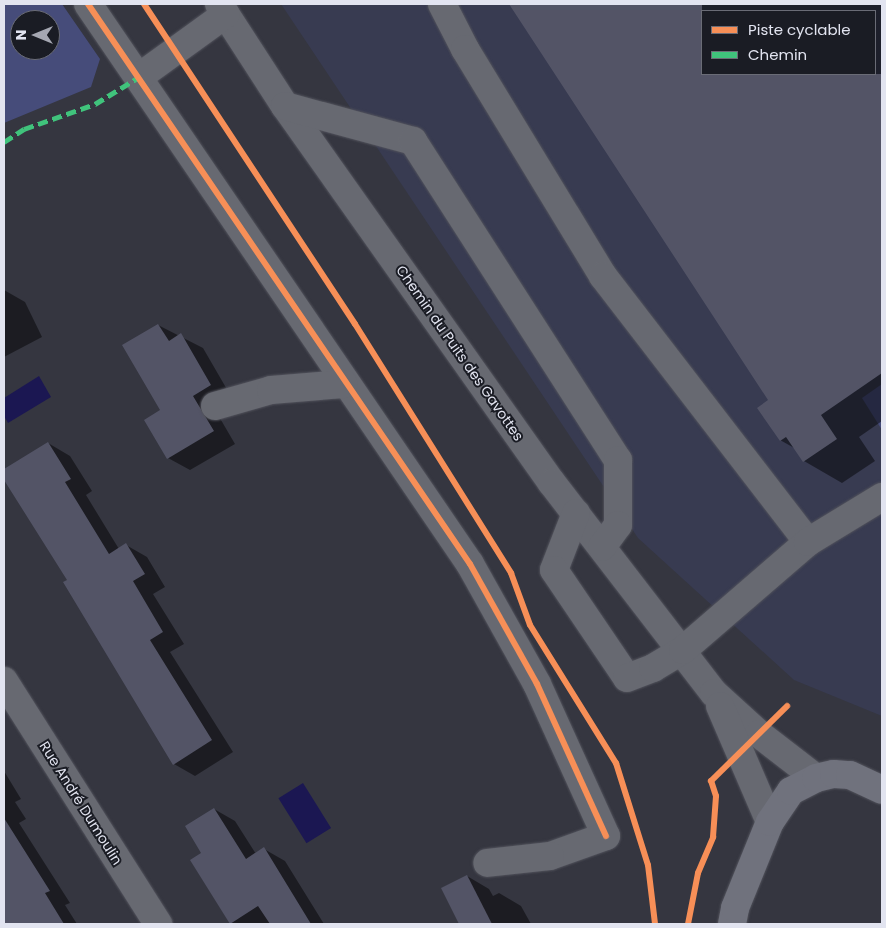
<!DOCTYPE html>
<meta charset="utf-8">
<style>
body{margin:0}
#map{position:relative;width:886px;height:928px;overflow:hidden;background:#353640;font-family:Poppins,sans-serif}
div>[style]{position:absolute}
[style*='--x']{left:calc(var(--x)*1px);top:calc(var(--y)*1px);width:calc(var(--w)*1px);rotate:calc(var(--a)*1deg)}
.built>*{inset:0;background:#383b51}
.green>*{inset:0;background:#464c7a}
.water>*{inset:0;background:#1b1752;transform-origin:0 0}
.shadow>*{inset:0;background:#0007}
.building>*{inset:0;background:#535466}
.roads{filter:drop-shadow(0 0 1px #51525b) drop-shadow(0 0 1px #51525b)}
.minor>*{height:28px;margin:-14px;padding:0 14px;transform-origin:14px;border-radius:14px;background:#676971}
.major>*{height:28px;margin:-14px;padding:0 14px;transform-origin:14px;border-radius:14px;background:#70727d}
.quiet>*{height:5px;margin-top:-2.5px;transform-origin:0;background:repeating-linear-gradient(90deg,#40c37c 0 10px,transparent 0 15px)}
.cycleway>*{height:6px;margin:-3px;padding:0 3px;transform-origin:3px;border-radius:3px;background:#f78f57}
span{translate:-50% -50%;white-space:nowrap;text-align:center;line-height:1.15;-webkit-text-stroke:4px #1a1c24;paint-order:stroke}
.street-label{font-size:14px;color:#e2e4f0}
.frame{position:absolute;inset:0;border:5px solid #e2e4f0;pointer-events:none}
.legend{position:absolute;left:701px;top:10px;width:175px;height:65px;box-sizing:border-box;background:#1a1c24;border:1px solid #6a6c76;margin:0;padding:6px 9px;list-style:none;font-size:15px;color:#e2e4f0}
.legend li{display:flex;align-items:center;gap:10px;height:25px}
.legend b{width:25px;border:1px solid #6a6c76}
.north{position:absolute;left:10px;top:10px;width:50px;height:50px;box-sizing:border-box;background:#1a1c24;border:1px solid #6a6c76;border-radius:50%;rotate:270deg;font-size:14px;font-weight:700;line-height:20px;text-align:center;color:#e2e4f0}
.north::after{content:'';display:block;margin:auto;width:18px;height:22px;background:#a5a7b2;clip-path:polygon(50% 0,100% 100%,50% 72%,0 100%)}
</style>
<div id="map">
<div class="built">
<div style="clip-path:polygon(evenodd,281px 4px,882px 4px,882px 716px,794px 680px,638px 538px,281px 4px,702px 11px,875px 11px,875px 74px,702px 74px,702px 11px)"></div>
</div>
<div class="green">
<div style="clip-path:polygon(evenodd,4px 4px,62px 4px,100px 59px,91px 87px,4px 123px,4px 4px,20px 20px,50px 20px,50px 50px,20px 50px,20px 20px)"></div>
<div style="clip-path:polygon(882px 384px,882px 430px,862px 398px)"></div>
</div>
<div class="water">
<div style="clip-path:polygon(39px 376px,51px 397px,8px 423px,4px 416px,4px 398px)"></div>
<div style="left:303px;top:783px;width:53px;height:29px;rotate:58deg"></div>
</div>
<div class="shadow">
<div style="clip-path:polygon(evenodd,511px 4px,882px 4px,882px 421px,859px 437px,875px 461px,842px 483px,804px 461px,796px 449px,780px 440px,770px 401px,511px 4px,702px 11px,875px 11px,875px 74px,702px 74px,702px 11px)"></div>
<div style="clip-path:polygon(4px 290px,25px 302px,42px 337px,4px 357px)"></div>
<div style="clip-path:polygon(158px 325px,203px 348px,232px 398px,214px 408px,235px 444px,190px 470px,168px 458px,162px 411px)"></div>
<div style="clip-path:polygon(48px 443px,70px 456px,92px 491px,86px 495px,119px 549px,126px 545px,147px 557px,165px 587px,153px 594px,184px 644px,170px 652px,233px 752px,195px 776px,174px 764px,68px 580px,4px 478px,4px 471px)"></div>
<div style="clip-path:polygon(4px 771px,21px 799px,15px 802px,26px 819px,19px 823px,70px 903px,65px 905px,77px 924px,4px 924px,4px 915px,8px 913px,4px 907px)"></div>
<div style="clip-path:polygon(214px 809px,235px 821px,256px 854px,264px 849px,285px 861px,324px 924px,231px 923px,203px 853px)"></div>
<div style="clip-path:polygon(467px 876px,489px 889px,493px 896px,499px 893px,521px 906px,531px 924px,461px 924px,442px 888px)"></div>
</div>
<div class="building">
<div style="clip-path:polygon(509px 4px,702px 4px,702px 74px,882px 74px,882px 373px,821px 415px,837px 439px,803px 462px,786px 437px,780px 441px,757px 408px,768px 400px)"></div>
<div style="clip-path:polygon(158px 324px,169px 341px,181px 333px,211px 385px,193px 396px,214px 431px,167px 459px,144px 420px,160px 410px,122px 345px)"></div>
<div style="clip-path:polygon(48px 442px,71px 479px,65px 482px,109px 554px,126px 543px,145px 574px,133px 581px,163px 632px,150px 640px,212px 740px,173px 765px,63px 582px,67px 580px,4px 480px,4px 469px)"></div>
<div style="clip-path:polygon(214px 808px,246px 859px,264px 847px,311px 924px,270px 924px,258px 906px,230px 924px,190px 860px,201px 853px,185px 826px)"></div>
<div style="clip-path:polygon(4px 818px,50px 891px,45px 893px,64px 924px,4px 924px)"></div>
<div style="clip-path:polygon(467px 875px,492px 924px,459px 924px,441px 888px)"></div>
</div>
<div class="roads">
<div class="minor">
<div style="--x:88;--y:4;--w:678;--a:55.7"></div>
<div style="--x:470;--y:564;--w:137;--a:60.8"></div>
<div style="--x:537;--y:684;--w:167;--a:65.6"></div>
<div style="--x:606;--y:836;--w:59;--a:160.3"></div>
<div style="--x:550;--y:856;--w:63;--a:173.7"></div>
<div style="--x:219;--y:4;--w:121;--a:57.1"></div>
<div style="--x:285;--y:106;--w:462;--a:54.7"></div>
<div style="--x:552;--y:483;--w:265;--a:52.4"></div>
<div style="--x:714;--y:693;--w:61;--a:42.3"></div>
<div style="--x:759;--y:734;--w:72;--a:37.7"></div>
<div style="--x:442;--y:4;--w:51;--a:62.9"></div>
<div style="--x:465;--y:49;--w:266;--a:58.7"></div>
<div style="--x:603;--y:276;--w:336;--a:52.4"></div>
<div style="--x:139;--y:77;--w:107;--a:-35.9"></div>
<div style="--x:285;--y:106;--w:133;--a:15.3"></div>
<div style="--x:413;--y:141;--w:379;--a:57.3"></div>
<div style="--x:618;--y:460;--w:65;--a:90"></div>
<div style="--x:618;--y:525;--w:27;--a:126"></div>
<div style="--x:215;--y:406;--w:58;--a:-15.9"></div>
<div style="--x:271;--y:390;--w:73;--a:-4.7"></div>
<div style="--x:576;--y:513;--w:61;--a:111.1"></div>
<div style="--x:554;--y:570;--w:130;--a:55.9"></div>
<div style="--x:627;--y:678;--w:28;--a:-21"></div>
<div style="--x:653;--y:668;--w:35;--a:-31"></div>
<div style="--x:683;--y:650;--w:165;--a:-40.8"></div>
<div style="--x:808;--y:542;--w:87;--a:-31.3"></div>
<div style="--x:4;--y:681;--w:288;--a:57.6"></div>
<div style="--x:720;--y:706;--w:126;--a:66.7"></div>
</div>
<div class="major">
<div style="--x:732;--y:924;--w:16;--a:-79"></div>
<div style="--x:735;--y:908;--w:93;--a:-67.9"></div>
<div style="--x:770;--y:822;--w:37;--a:-56"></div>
<div style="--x:791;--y:791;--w:28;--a:-27"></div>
<div style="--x:816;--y:778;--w:18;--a:-13"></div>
<div style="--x:834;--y:774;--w:16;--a:4"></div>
<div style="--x:850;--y:775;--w:35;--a:25"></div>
</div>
</div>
<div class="quiet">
<div style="--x:4;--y:142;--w:24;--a:-33"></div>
<div style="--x:24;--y:129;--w:75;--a:-19.4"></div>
<div style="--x:95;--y:104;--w:52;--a:-31.5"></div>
</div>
<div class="cycleway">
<div style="--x:88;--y:4;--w:678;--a:55.7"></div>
<div style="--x:470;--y:564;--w:137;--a:60.8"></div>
<div style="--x:537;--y:684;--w:167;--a:65.6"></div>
<div style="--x:144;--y:4;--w:383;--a:56.6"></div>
<div style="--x:355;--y:324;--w:294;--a:57.9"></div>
<div style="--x:511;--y:573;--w:55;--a:69.9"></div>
<div style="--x:530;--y:625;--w:163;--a:58.1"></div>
<div style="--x:616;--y:763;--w:107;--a:72.6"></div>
<div style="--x:648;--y:865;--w:59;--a:83.2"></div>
<div style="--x:688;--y:924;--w:52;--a:-78.9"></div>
<div style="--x:698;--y:873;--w:39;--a:-67"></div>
<div style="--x:713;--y:837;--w:41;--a:-85.8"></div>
<div style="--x:716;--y:796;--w:16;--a:-108"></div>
<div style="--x:711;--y:781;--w:107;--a:-44.6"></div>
</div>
<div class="street-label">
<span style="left:460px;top:353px;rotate:55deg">Chemin du Puits des Gavottes</span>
<span style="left:81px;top:803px;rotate:58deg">Rue André Dumoulin</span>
</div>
<div class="frame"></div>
<ul class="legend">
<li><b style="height:6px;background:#f78f57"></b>Piste cyclable</li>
<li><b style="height:6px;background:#40c37c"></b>Chemin</li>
</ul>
<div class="north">N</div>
</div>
